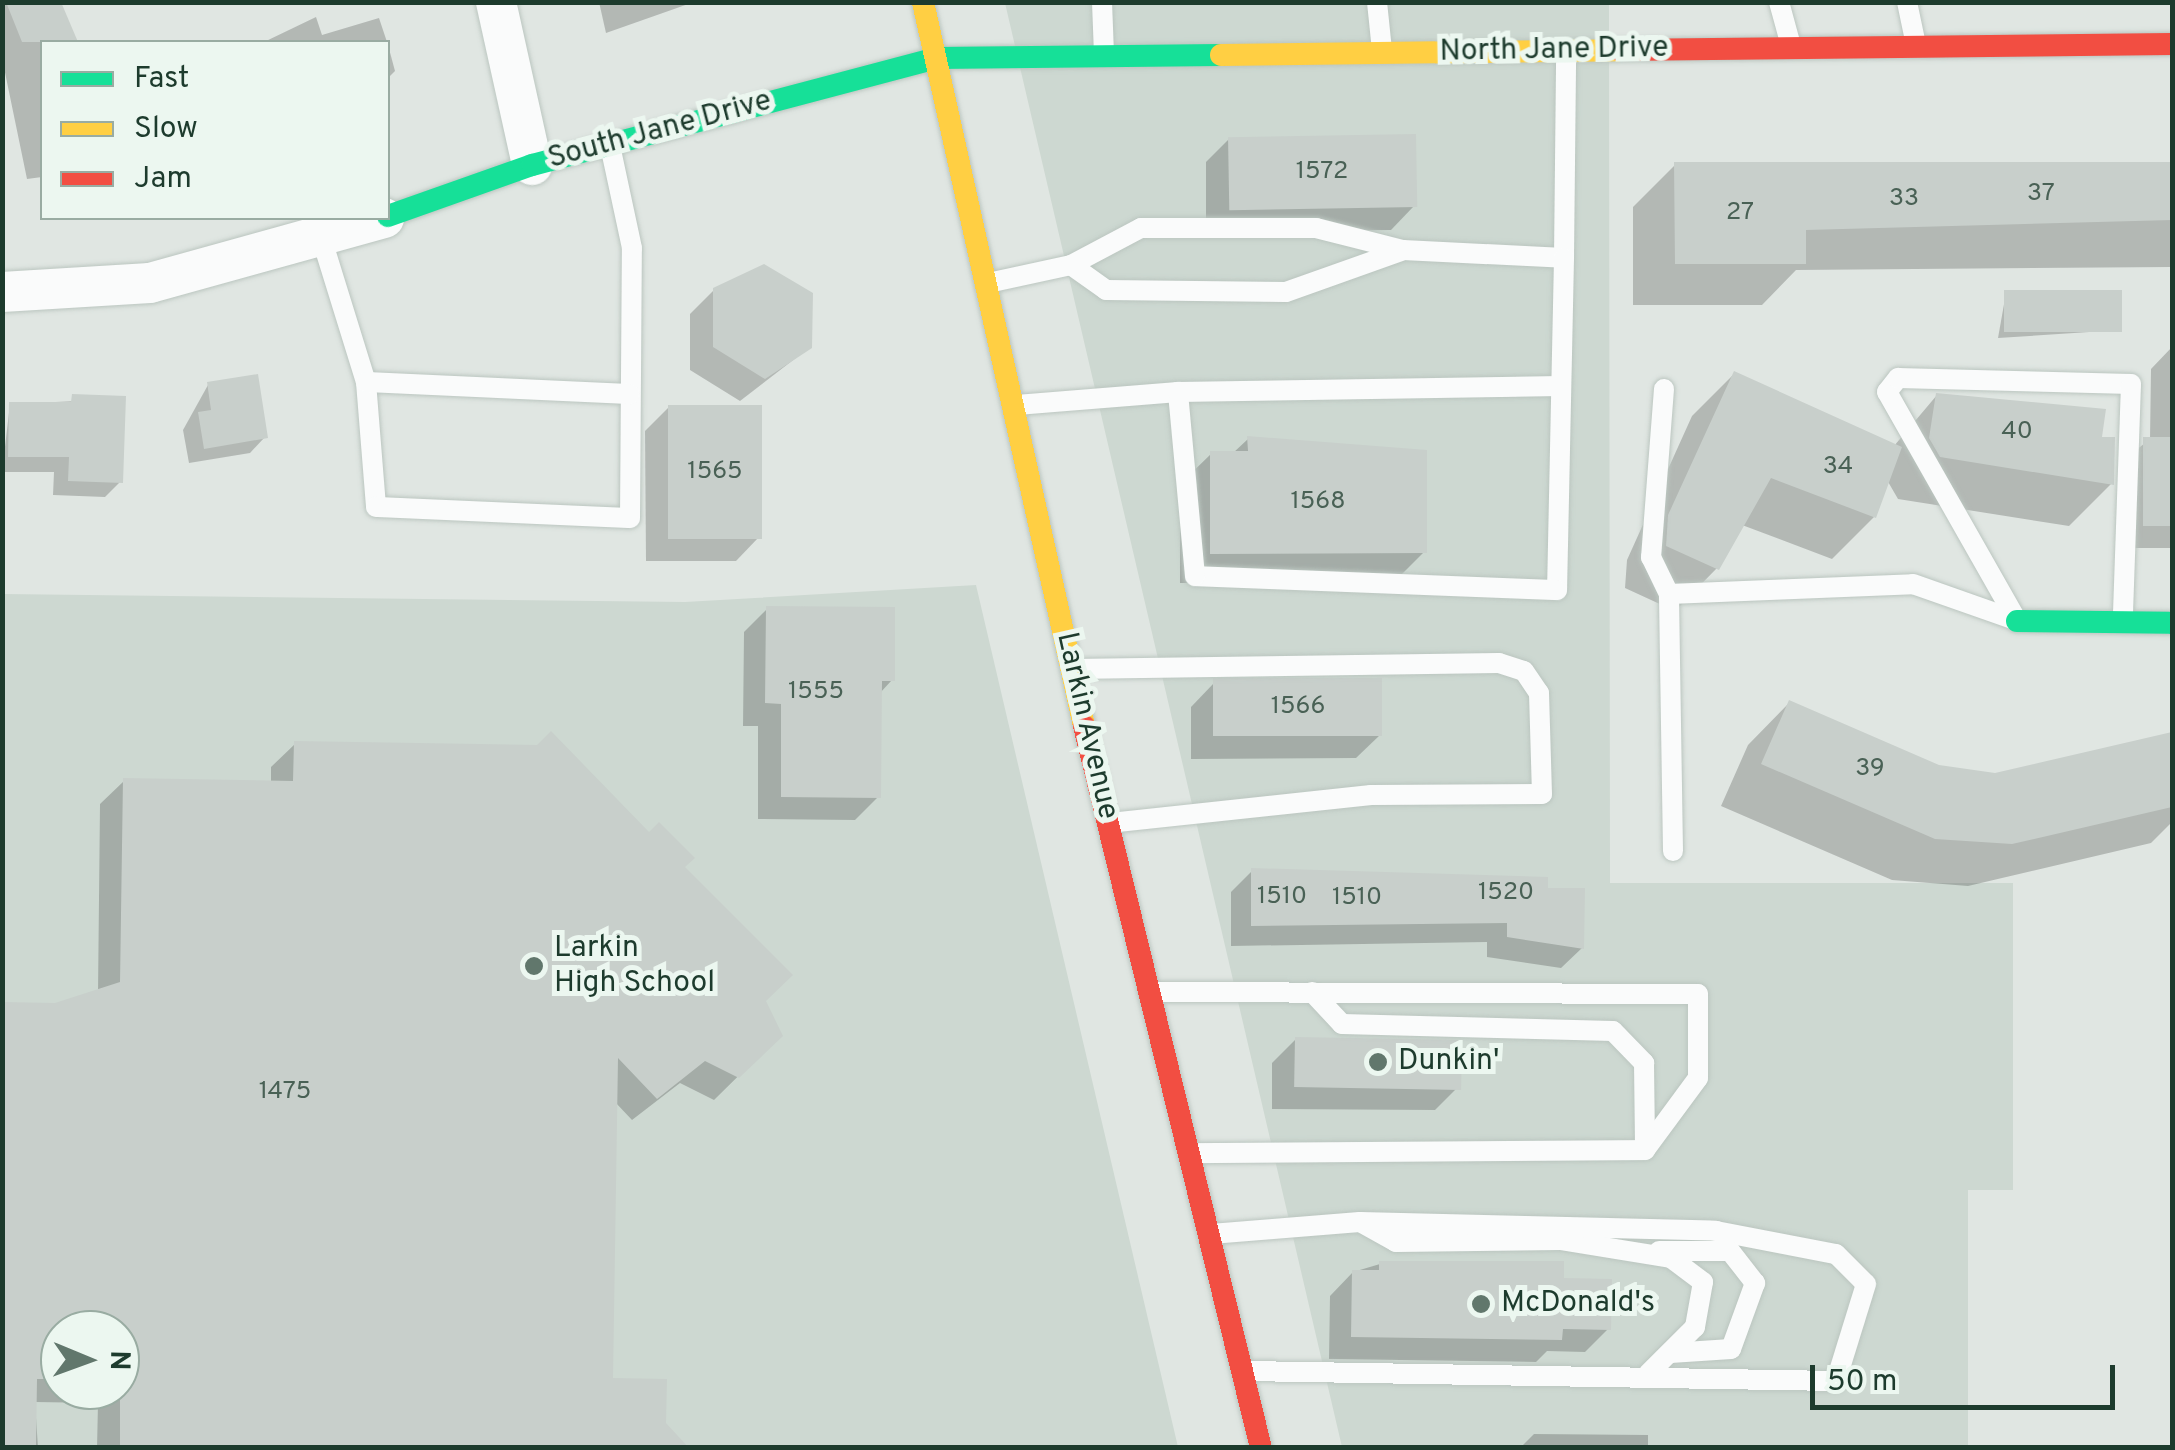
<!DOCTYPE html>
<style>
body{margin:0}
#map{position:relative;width:2175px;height:1450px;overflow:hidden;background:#e0e6e2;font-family:Overpass,sans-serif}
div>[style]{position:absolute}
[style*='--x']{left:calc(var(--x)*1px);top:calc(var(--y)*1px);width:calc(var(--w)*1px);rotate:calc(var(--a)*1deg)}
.built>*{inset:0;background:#cdd8d1}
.shadow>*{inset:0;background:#0003}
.building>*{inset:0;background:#c8cfcb;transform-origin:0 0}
.roads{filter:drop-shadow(0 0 2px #bbc6c0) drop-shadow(0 0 2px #bbc6c0)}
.lane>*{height:20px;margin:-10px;padding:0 10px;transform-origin:10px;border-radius:10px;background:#fafbfb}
.street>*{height:40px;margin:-20px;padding:0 20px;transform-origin:20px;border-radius:20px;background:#fafbfb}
.fast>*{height:22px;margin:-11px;padding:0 11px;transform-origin:11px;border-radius:11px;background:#16e098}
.slow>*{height:22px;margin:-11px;padding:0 11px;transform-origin:11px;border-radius:11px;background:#ffcf43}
.jam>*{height:22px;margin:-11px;padding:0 11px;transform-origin:11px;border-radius:11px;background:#f24e42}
.dots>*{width:28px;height:28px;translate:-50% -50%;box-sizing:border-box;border:5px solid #ecf7f0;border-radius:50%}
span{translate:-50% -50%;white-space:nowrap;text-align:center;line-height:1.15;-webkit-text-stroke:10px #ecf7f0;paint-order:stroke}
.number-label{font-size:25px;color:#496155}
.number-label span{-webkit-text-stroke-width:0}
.street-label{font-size:30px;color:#1d3b2d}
.poi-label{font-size:30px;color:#1d3b2d}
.left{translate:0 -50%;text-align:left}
.frame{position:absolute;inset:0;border:5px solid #1d3b2d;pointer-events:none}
.legend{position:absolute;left:40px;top:40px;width:350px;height:180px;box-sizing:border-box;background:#ecf7f0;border:2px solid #99aca2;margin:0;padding:12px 18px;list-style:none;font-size:30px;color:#1d3b2d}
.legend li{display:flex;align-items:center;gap:20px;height:50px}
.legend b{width:50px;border:2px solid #99aca2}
.north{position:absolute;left:40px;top:1310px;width:100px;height:100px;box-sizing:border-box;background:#ecf7f0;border:2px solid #99aca2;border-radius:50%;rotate:91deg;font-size:28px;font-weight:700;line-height:40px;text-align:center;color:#1d3b2d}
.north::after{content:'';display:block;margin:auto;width:35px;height:45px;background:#61776c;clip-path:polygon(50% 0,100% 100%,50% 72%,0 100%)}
.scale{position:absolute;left:1810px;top:1365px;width:305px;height:45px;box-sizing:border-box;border:5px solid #1d3b2d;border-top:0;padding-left:12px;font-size:30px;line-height:35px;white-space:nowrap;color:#1d3b2d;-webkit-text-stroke:8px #ecf7f0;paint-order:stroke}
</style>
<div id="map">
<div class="built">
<div style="clip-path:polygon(1005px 3px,1609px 3px,1610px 883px,2013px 883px,2013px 1190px,1968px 1190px,1968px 1447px,1342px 1447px)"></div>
<div style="clip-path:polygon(evenodd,976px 585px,1178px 1447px,3px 1448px,3px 594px,685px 602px,976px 585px,60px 1330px,120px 1330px,120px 1390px,60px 1390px,60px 1330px)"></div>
</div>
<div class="shadow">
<div style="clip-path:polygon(2px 2px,58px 2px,75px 42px,42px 42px,42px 177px,27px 179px,2px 58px)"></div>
<div style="clip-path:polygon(599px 2px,694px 2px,606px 33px)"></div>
<div style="clip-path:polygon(316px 17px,322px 35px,379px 18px,387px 42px,264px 42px)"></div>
<div style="clip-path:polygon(388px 45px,395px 71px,388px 78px)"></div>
<div style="clip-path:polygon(1229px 139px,1414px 206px,1391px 230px,1206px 232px,1206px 162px)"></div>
<div style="clip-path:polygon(1675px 165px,2172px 166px,2172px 267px,1796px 270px,1762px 305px,1633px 305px,1633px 207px)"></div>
<div style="clip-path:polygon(714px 290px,810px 347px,740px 401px,690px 370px,690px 314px)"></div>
<div style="clip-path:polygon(2006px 293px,2120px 330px,1998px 338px)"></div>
<div style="clip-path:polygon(2172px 347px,2172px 548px,2118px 548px,2120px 463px,2150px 439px,2151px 369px)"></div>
<div style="clip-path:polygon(1734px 374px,1894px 446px,1937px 395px,2111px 484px,2069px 526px,1898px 499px,1887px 480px,1874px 517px,1832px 559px,1742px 525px,1717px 568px,1675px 611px,1625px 588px,1627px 560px,1692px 416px)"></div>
<div style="clip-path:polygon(208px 385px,265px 437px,250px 453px,189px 463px,183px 430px)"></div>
<div style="clip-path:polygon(124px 399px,121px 481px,105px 497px,53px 495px,54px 472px,2px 472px,10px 404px)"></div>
<div style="clip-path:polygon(669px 407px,759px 537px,736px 561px,646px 561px,645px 431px)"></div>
<div style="clip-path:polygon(1248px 439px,1424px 552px,1394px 582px,1180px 583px,1180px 484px,1211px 454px,1233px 453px)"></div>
<div style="clip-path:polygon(768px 608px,892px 680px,880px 693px,879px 796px,855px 820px,758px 819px,758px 726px,743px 726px,744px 632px)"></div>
<div style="clip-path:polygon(1214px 683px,1380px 735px,1356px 758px,1191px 759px,1191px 707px)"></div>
<div style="clip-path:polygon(1790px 702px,1939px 768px,1996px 775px,2172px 734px,2172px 822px,2151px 843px,1968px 886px,1892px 880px,1721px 806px,1748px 745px)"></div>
<div style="clip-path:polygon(evenodd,295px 744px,682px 867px,763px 1001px,780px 1035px,714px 1100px,680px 1083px,632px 1120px,615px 1102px,611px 1380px,686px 1448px,97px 1448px,98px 1403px,35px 1402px,38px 1448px,2px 1448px,55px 1006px,98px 992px,100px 804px,124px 781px,271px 783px,271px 767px,295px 744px,60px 1330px,120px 1330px,120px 1390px,60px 1390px,60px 1330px)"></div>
<div style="clip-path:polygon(1252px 871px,1546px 890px,1582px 948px,1561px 968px,1487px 957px,1487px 942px,1231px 946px,1231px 892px)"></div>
<div style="clip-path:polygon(1296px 1039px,1458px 1087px,1435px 1110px,1272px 1109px,1272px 1063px)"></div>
<div style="clip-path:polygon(1380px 1264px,1561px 1280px,1608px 1329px,1585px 1352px,1547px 1351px,1536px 1362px,1329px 1359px,1330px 1296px,1353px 1272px)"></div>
<div style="clip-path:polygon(1534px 1434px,1648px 1435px,1648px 1448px,1520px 1448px)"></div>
</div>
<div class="building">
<div style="clip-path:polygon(6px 2px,61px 2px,78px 42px,22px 42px)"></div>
<div style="left:1416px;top:134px;width:73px;height:188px;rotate:89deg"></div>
<div style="clip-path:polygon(1674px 162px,2172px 162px,2172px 220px,1806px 230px,1806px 264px,1675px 264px)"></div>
<div style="clip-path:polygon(764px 264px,813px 293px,812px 348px,765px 379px,713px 347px,713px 288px)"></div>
<div style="left:2004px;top:290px;width:118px;height:42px"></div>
<div style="clip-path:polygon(1734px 371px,1902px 447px,1876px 518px,1771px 478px,1719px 570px,1666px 546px,1668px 515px)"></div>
<div style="clip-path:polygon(258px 374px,268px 438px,204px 449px,198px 412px,211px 410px,207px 382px)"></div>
<div style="clip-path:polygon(1936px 393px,2106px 409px,2102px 437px,2115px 437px,2114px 485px,1940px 457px,1929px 438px)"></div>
<div style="clip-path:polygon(72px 394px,126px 396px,123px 483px,68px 481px,69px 457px,8px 457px,9px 402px,71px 402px)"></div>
<div style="left:668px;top:405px;width:94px;height:134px"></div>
<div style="clip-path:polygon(1247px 436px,1427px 450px,1427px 553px,1210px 554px,1210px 451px,1248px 451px)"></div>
<div style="left:2143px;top:437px;width:29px;height:89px"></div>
<div style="clip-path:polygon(766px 606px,895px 607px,895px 681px,882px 681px,881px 798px,781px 797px,781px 704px,765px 703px)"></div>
<div style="left:1382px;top:678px;width:58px;height:169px;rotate:90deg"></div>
<div style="clip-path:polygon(1789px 700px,1939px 765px,1995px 773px,2172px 732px,2172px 807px,2012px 844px,1935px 839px,1761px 764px)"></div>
<div style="clip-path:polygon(551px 731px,649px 832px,659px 822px,695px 858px,685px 867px,793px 975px,766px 1001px,783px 1036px,739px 1078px,705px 1061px,657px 1099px,618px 1058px,613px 1378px,667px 1379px,666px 1423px,689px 1448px,120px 1448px,120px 1330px,60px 1330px,60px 1379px,37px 1379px,36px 1448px,2px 1448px,2px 1002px,55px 1003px,120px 982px,123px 778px,293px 781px,294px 741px,537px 745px)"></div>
<div style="clip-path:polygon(1251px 868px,1548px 877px,1548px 888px,1585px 888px,1584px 949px,1507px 937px,1507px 923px,1251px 926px)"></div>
<div style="left:1295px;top:1037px;width:167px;height:50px;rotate:1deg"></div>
<div style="clip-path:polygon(1379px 1261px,1564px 1261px,1564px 1278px,1612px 1279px,1611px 1330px,1563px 1329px,1562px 1340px,1351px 1337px,1352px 1270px,1379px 1270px)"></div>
</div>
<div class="roads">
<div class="lane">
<div style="--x:1102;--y:2;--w:53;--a:87.8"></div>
<div style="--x:1377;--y:2;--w:48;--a:84.1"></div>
<div style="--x:1779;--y:2;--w:46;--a:74.7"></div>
<div style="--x:1907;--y:2;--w:44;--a:78.2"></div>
<div style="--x:322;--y:240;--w:149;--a:72.8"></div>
<div style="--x:366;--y:382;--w:125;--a:85.4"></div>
<div style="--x:376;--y:507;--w:254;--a:2.5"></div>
<div style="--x:630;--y:518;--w:270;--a:-89.6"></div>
<div style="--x:632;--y:248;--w:105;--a:-102.1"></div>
<div style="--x:1564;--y:258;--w:205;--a:-89.4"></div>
<div style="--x:1071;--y:265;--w:43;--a:35.5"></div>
<div style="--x:1106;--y:290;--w:180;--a:0.6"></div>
<div style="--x:1286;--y:292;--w:122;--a:-19.6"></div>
<div style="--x:988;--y:283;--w:85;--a:-12.2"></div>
<div style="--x:1071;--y:265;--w:79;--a:-27.9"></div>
<div style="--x:1141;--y:228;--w:175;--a:0"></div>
<div style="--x:1316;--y:228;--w:90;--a:14.2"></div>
<div style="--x:1403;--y:250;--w:161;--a:2.8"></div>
<div style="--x:1564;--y:258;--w:332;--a:91.2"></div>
<div style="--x:1557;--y:590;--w:362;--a:-177.8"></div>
<div style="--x:1195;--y:576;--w:185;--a:-95.3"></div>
<div style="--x:1178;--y:392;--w:162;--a:175.4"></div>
<div style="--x:366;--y:382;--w:264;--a:2.6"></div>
<div style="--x:1664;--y:389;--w:169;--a:94.4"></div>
<div style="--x:1651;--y:557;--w:41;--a:64.1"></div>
<div style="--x:1178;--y:392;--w:383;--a:-0.9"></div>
<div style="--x:2016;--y:619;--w:261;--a:-119.6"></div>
<div style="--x:1887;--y:392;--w:18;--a:-52"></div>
<div style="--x:1898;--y:378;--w:233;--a:1.5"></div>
<div style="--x:2131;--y:384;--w:234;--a:92"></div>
<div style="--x:1072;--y:669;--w:427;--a:-0.8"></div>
<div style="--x:1499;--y:663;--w:26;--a:18"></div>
<div style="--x:1524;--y:671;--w:27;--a:56"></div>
<div style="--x:1539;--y:693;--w:101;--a:88.3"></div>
<div style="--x:1542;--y:794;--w:171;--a:179.7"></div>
<div style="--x:1371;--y:795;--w:262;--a:173.9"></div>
<div style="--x:1673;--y:851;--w:257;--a:-90.9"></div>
<div style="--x:1669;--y:594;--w:244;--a:-2.3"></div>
<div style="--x:1913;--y:584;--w:108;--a:19.4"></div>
<div style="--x:1150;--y:992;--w:548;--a:0.21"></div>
<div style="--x:1698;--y:994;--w:84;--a:90"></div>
<div style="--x:1698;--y:1078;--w:89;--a:126.4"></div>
<div style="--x:1645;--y:1150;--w:454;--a:179.6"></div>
<div style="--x:1312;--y:992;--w:44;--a:46.8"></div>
<div style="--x:1342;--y:1024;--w:271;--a:1.5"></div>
<div style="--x:1613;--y:1031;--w:45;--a:45.9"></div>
<div style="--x:1644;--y:1063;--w:87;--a:89.3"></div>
<div style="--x:1362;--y:1223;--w:39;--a:29"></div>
<div style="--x:1396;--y:1242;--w:164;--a:-0.7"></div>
<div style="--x:1560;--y:1240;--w:112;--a:9.2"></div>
<div style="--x:1671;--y:1258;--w:40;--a:37"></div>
<div style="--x:1703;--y:1282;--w:46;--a:100.1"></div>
<div style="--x:1695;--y:1327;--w:66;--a:135"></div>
<div style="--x:1211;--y:1234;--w:149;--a:-4.6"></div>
<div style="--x:1360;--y:1222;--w:356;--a:1.4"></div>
<div style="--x:1716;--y:1231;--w:122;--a:10.9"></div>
<div style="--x:1836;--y:1254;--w:42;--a:45"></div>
<div style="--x:1866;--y:1284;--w:102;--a:107.2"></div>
<div style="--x:1836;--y:1381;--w:591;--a:-179.03"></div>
<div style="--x:1659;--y:1251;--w:71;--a:0"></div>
<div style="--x:1730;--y:1251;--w:41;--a:52"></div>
<div style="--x:1755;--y:1283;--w:70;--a:110"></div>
<div style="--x:1731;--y:1349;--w:61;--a:176.2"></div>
</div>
<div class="street">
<div style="--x:496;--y:2;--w:167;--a:77.5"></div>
<div style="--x:2;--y:292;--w:148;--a:-3.5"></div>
<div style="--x:150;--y:283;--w:243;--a:-15.5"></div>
</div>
<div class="fast">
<div style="--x:388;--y:216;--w:153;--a:-19.5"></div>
<div style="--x:532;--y:165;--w:418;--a:-14.8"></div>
<div style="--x:936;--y:58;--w:285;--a:-0.6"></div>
<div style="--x:2017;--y:621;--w:155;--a:0.7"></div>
</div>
<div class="slow">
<div style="--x:923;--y:2;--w:742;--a:77.46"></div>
<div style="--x:1221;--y:55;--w:398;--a:-0.7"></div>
</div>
<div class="jam">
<div style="--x:1619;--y:50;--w:553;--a:-0.62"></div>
<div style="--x:1084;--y:726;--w:743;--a:76.23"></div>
</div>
</div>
<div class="dots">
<div style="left:534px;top:966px;background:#61776c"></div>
<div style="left:1378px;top:1062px;background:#61776c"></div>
<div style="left:1481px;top:1304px;background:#61776c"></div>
</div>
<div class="number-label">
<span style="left:1322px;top:172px">1572</span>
<span style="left:2041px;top:194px">37</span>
<span style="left:1904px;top:199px">33</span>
<span style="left:1740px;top:213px">27</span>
<span style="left:2017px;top:432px">40</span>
<span style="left:1838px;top:467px">34</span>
<span style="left:715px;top:472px">1565</span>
<span style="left:1318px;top:502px">1568</span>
<span style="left:816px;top:692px">1555</span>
<span style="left:1298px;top:707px">1566</span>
<span style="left:1870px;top:769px">39</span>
<span style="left:1506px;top:893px">1520</span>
<span style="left:1282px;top:897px">1510</span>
<span style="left:1357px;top:898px">1510</span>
<span style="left:285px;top:1092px">1475</span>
</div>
<div class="street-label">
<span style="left:1554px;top:51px;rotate:-1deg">North Jane Drive</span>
<span style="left:660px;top:131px;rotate:-15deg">South Jane Drive</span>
<span style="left:1086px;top:726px;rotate:77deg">Larkin Avenue</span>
</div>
<div class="poi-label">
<span class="left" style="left:554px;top:966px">Larkin<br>High School</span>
<span class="left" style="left:1398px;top:1062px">Dunkin'</span>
<span class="left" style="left:1501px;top:1304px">McDonald's</span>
</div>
<div class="frame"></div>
<ul class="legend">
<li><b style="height:12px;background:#16e098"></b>Fast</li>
<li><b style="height:12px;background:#ffcf43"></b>Slow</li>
<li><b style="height:12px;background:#f24e42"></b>Jam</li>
</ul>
<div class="north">N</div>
<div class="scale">50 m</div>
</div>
